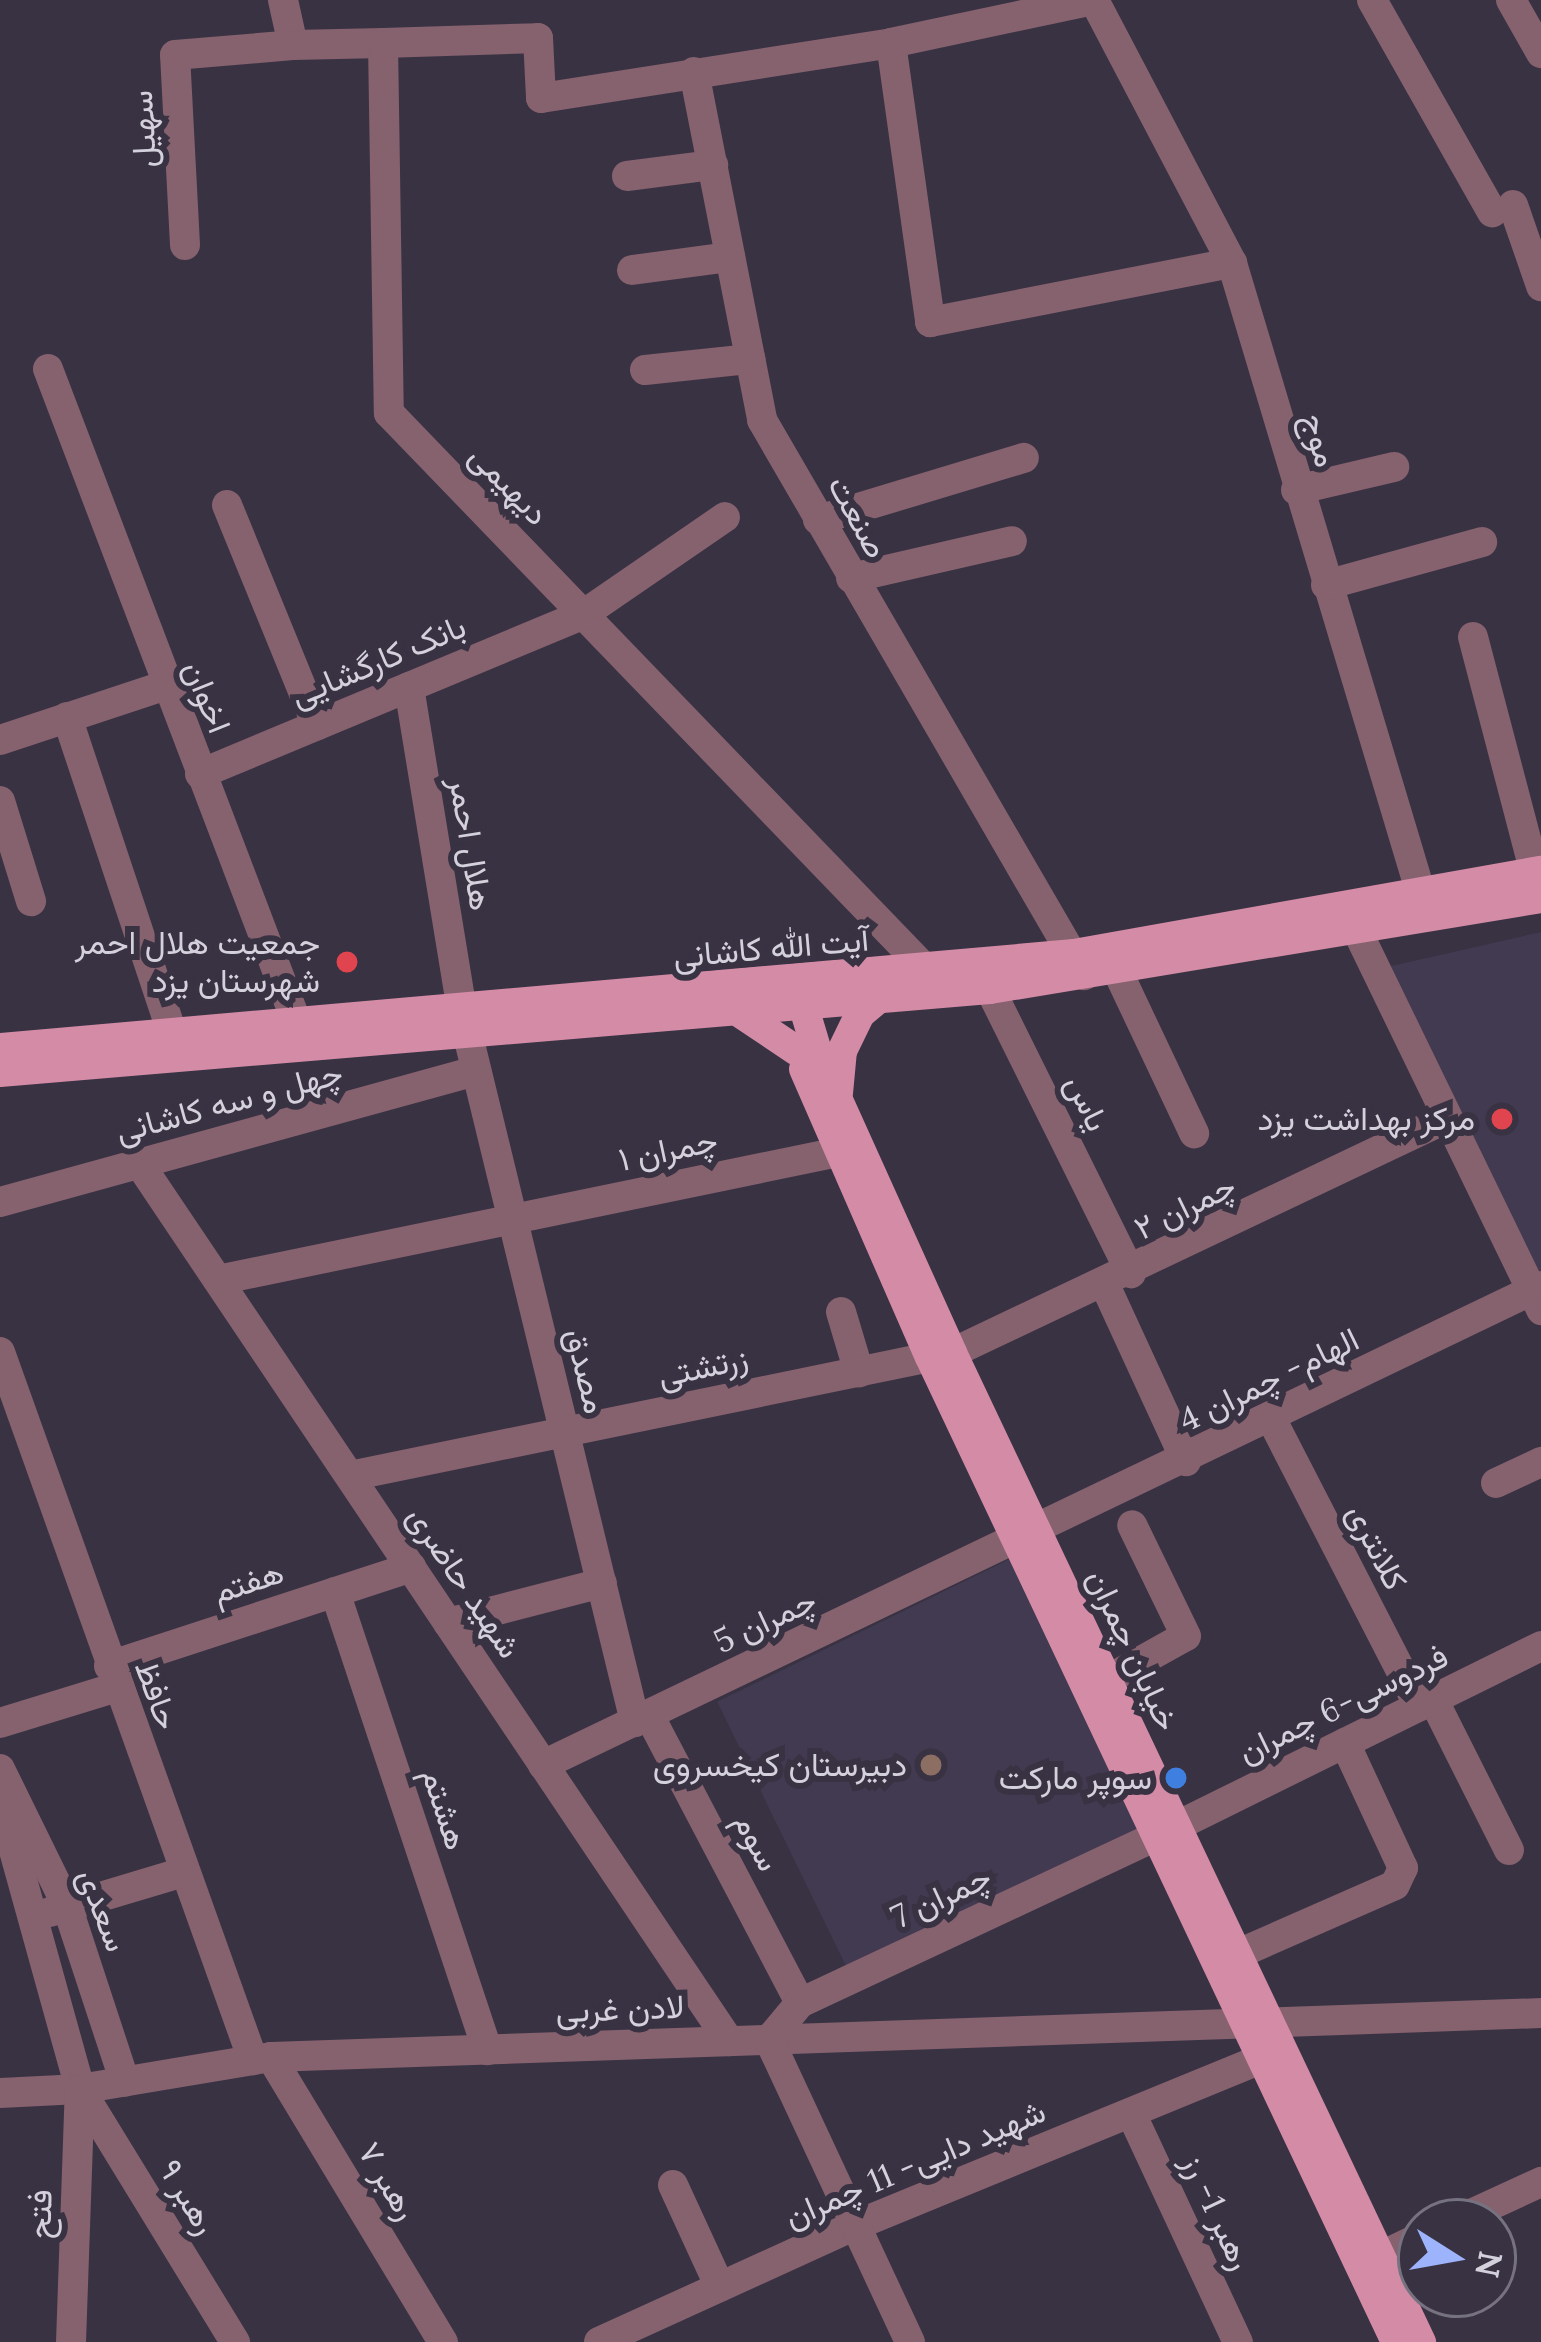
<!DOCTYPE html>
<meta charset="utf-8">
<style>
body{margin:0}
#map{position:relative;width:1541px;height:2342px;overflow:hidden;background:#383243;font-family:Lora,Vazirmatn,serif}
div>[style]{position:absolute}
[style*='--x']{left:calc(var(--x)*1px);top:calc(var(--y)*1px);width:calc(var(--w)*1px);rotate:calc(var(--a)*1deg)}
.built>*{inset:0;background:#423a51;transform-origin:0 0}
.minor>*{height:30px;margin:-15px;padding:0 15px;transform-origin:15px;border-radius:15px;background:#86616e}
.major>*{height:30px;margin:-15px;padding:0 15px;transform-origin:15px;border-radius:15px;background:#d48ba6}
.dots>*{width:33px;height:33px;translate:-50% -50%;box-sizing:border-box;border:6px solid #383243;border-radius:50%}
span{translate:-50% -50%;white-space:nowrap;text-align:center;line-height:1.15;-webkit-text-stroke:12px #383243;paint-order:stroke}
.street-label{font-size:33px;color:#d4d1dc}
.poi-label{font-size:33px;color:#d4d1dc}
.right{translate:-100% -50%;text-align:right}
.north{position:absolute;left:1397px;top:2198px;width:120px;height:120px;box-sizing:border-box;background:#383243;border:3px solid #767280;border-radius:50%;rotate:101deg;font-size:33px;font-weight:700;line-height:48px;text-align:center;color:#d4d1dc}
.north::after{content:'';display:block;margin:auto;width:42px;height:54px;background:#9db4fd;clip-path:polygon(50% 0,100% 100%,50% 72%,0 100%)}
</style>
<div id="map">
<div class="built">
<div style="clip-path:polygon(1541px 932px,1541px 1271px,1539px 1272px,1387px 967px)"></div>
<div style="left:1012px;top:1558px;width:300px;height:328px;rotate:64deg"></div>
</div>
<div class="minor">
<div style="--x:283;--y:0;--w:46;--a:77.5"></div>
<div style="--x:293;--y:45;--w:90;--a:-1.3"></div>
<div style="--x:383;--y:43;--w:370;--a:89.1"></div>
<div style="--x:389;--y:413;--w:789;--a:46.03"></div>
<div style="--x:1372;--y:0;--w:244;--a:60.5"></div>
<div style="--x:1511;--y:0;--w:61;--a:60.5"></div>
<div style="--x:383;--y:43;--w:155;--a:-1.8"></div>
<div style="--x:538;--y:38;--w:60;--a:87.1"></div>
<div style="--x:541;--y:98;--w:354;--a:-8.9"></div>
<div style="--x:891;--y:43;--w:208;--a:-12"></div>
<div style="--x:1094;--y:0;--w:297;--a:62.3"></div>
<div style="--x:1232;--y:263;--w:680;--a:73.32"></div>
<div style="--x:891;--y:43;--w:282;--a:82"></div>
<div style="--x:930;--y:322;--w:308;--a:-11.1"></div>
<div style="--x:694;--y:72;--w:355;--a:78.9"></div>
<div style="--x:762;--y:420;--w:642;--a:59.88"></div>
<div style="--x:627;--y:176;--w:87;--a:-7.3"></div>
<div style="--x:1513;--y:205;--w:86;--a:70.9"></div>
<div style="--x:185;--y:245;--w:190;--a:-93"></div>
<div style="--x:175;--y:55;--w:118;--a:-4.8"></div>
<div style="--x:632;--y:270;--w:99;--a:-7.6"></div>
<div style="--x:48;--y:369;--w:722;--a:69.16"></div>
<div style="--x:645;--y:370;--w:106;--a:-6"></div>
<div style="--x:1296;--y:490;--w:101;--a:-13.2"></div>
<div style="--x:227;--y:505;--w:238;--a:67.8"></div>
<div style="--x:818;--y:520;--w:215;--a:-16.8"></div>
<div style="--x:851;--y:578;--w:165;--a:-12.9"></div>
<div style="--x:1326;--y:585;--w:162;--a:-15.4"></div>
<div style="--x:1473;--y:637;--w:269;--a:75.3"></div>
<div style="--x:409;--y:687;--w:328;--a:80.7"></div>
<div style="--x:462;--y:1011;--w:732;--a:76.32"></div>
<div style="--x:67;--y:717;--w:354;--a:71.6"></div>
<div style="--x:0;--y:740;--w:172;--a:-18.3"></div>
<div style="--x:200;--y:774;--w:416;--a:-22.6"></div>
<div style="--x:584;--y:614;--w:171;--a:-34.5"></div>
<div style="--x:0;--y:801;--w:105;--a:72.8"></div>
<div style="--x:1347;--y:910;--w:445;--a:64.1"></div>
<div style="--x:1107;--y:949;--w:204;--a:64.7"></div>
<div style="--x:979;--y:967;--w:342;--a:63.6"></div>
<div style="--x:139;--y:1163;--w:1058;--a:56.1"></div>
<div style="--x:0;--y:1202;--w:494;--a:-15.4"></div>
<div style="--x:218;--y:1280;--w:633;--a:-11.66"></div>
<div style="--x:1105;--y:1285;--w:194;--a:65.3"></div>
<div style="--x:841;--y:1312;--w:63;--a:73.3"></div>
<div style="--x:0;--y:1352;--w:752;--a:70.34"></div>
<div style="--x:952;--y:1353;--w:546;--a:-25.39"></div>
<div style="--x:1272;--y:1420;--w:322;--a:62.8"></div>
<div style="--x:350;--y:1476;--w:592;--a:-11.59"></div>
<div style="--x:1496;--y:1483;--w:50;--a:-25"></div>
<div style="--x:335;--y:1592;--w:483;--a:71.6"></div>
<div style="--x:448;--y:1623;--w:159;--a:-14.6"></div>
<div style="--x:109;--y:1666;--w:318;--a:-18.1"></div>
<div style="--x:1107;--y:1680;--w:90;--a:-29.1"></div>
<div style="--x:1186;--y:1636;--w:123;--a:-115.9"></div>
<div style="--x:1433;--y:1699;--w:169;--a:63.3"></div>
<div style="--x:649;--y:1715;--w:325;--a:62.3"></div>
<div style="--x:0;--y:1723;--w:122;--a:-17.1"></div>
<div style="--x:543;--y:1765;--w:1107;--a:-25.64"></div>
<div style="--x:0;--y:1769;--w:153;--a:63.9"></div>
<div style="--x:67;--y:1906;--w:185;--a:71.8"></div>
<div style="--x:0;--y:1800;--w:300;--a:74.5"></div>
<div style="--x:80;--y:2089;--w:297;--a:58.5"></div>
<div style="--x:1177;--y:1826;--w:406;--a:-26.3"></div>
<div style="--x:50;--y:1912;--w:139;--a:-16.7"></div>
<div style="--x:1238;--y:1954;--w:171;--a:-23.7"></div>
<div style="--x:1395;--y:1885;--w:19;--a:-65"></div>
<div style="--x:1403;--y:1868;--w:138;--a:-114.9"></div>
<div style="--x:271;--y:2057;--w:333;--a:58.9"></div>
<div style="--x:0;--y:2093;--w:80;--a:-2.9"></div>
<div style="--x:80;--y:2089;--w:194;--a:-9.5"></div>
<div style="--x:271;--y:2057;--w:1271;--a:-1.98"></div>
<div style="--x:1131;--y:2113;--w:253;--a:65"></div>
<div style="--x:673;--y:2185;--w:112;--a:65.3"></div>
<div style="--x:1454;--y:2222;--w:96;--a:-24.7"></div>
<div style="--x:1381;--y:2256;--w:44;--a:-25.4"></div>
<div style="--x:71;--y:2342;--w:252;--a:-88"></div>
<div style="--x:599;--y:2342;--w:280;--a:-24.5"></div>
<div style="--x:854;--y:2226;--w:441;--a:-22.3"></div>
<div style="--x:910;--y:2342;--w:333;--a:-115"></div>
<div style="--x:769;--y:2040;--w:48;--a:-50"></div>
<div style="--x:800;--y:2003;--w:393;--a:-25.1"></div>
</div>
<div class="major">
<div style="--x:799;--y:991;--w:70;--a:73.4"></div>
<div style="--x:819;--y:1058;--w:324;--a:65.7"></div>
<div style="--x:952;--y:1353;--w:1095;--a:64.63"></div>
<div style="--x:742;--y:1014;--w:66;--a:33.9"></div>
<div style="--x:0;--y:1048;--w:1078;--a:-5"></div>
<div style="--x:1074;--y:954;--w:474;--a:-10.1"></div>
<div style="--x:804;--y:1069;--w:314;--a:66.4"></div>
<div style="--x:930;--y:1357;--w:1090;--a:64.68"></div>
<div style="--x:0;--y:1072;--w:993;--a:-4.79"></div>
<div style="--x:990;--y:989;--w:558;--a:-9.38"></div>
<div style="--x:838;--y:1093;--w:42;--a:-84.6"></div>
<div style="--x:842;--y:1051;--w:41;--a:-64.1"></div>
<div style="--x:860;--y:1014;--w:26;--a:-40"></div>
</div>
<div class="dots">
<div style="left:347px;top:962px;background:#e0444e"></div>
<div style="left:1502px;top:1119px;background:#e0444e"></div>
<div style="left:931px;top:1765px;background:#8d6e63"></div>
<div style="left:1176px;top:1778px;background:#3f7fe0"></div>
</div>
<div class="street-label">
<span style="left:143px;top:129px;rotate:-93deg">سهیل</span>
<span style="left:1320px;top:440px;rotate:74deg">موج</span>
<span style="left:509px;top:485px;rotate:46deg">دیهیمی</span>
<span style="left:858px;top:517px;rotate:61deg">صنعت</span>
<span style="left:378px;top:661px;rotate:-23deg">بانک کارگشایی</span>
<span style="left:207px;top:697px;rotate:68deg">اخوان</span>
<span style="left:471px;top:844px;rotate:81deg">هلال احمر</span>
<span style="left:771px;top:948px;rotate:-5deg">آیت الله کاشانی</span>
<span style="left:229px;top:1102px;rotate:-15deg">چهل و سه کاشانی</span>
<span style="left:1087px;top:1103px;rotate:64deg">یاس</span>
<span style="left:668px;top:1150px;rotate:-12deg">چمران ۱</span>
<span style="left:1185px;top:1207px;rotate:-26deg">چمران ۲</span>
<span style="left:703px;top:1367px;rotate:-12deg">زرتشتی</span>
<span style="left:586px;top:1371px;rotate:76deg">مصدق</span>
<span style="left:1269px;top:1380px;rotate:-26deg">الهام- چمران 4</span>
<span style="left:1377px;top:1547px;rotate:63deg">کلانتری</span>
<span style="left:248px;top:1582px;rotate:-18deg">هفتم</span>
<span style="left:464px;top:1582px;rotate:56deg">شهید حاضری</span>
<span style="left:765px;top:1621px;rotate:-25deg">چمران 5</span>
<span style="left:1133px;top:1650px;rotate:65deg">خیابان چمران</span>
<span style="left:157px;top:1695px;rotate:70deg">حافظ</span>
<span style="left:1343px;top:1704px;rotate:-26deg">فردوسی-6 چمران</span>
<span style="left:445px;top:1809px;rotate:72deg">هشتم</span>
<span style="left:757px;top:1842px;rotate:62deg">سوم</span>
<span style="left:941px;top:1897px;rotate:-25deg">چمران 7</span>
<span style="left:103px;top:1910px;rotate:69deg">سعدی</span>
<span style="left:620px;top:2009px;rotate:-2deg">لادن غربی</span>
<span style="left:915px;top:2164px;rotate:-23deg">شهید دایی- 11 چمران</span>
<span style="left:388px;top:2181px;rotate:59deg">رهبر ۷</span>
<span style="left:188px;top:2197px;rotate:59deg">رهبر ۹</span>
<span style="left:1217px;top:2212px;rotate:65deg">رهبر 1- رز</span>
<span style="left:40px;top:2214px;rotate:-88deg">فتح</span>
</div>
<div class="poi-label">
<span class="right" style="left:320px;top:962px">جمعیت هلال احمر<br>شهرستان یزد</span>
<span class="right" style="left:1475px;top:1119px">مرکز بهداشت یزد</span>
<span class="right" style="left:907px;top:1765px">دبیرستان کیخسروی</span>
<span class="right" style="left:1152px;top:1778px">سوپر مارکت</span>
</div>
<div class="north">N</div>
</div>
